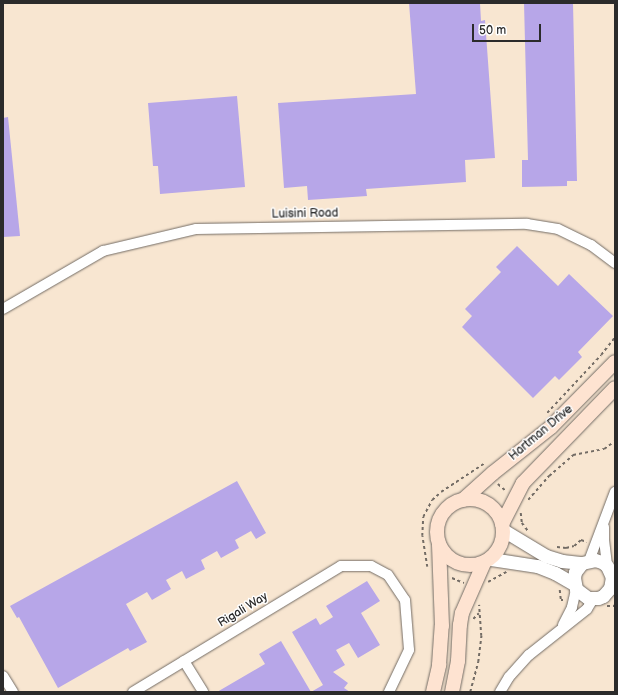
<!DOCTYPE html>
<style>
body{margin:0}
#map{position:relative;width:618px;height:695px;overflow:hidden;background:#f8e6d1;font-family:"Balsamiq Sans",sans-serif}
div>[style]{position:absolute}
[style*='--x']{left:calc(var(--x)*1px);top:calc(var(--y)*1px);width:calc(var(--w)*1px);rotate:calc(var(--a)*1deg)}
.building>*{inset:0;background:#b7a6e8}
.path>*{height:1.5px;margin-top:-0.75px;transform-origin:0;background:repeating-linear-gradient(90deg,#736c65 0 3px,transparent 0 6px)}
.roads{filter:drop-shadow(0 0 1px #736c65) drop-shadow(0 0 1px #736c65)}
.minor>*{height:10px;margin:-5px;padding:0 5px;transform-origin:5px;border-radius:5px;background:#fff}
.tertiary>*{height:13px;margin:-6.5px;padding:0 6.5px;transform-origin:6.5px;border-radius:6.5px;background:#fff}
.secondary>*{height:14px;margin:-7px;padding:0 7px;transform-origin:7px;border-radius:7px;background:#fee3d1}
.secondary>.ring{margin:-7px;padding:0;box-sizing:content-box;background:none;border:14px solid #fee3d1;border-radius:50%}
span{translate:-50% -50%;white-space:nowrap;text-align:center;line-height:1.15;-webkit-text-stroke:3px #fff;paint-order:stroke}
.street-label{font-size:12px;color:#2b2b2b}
.frame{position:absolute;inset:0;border:4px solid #2b2b2b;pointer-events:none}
.scale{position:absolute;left:472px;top:24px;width:69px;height:18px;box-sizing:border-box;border:2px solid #2b2b2b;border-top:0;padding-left:5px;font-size:12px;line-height:14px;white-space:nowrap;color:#2b2b2b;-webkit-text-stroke:3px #fff;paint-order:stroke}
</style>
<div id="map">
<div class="building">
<div style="clip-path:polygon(409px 3px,480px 3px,481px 21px,485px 20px,495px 158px,465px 160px,466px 182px,366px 189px,367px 196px,308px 200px,307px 186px,284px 188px,278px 103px,416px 94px)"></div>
<div style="clip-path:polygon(524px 3px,573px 3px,577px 181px,567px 181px,567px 186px,522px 187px,522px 160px,528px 160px)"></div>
<div style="clip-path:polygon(237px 96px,245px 187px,160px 194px,158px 166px,153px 166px,148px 103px)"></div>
<div style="clip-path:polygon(8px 117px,20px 236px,3px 237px,3px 118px)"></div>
<div style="clip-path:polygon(517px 246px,558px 286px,569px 274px,613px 316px,578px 352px,582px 357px,559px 380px,555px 376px,533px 398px,462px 327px,472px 316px,465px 309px,501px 272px,496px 267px)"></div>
<div style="clip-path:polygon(237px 481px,266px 533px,256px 539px,251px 531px,235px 540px,239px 548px,221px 558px,217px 551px,201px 560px,205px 569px,186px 579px,182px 571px,166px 580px,171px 589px,152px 600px,147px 592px,126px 604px,147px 642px,130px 651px,128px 648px,58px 688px,19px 617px,17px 618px,10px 606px)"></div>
<div style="clip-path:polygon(367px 581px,380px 601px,361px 613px,380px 645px,358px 658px,349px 643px,336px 650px,345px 665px,333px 672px,348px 683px,344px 688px,350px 692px,311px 692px,323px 685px,292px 632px,316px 618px,320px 625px,333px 617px,326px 606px)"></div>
<div style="clip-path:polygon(281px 641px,311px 692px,217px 692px,265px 664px,259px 654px)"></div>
</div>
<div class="path">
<div style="--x:547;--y:413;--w:79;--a:-47"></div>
<div style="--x:601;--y:355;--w:23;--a:-52"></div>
<div style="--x:498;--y:484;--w:11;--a:41"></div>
<div style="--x:528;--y:500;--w:32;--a:-49"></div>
<div style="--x:549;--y:476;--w:32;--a:-41"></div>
<div style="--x:573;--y:455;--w:32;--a:-11"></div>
<div style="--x:604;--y:449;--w:14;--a:-36"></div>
<div style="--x:521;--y:513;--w:10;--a:84"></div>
<div style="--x:522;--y:523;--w:10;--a:53"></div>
<div style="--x:557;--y:547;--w:9;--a:6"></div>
<div style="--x:566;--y:548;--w:8;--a:-14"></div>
<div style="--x:574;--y:546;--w:9;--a:-41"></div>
<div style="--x:581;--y:540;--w:6;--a:18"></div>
<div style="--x:427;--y:567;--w:31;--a:-99"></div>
<div style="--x:422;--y:536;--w:19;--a:-87"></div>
<div style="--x:423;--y:517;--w:19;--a:-62"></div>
<div style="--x:432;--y:500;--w:12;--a:-42"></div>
<div style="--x:441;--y:492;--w:53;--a:-33.4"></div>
<div style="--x:452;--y:578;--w:13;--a:23"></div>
<div style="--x:488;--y:582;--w:21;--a:-29"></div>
<div style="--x:560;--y:590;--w:10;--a:84"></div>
<div style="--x:561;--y:600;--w:2;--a:0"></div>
<div style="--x:607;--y:606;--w:7;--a:0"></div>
<div style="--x:614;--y:606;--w:2;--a:-63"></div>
<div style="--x:473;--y:619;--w:8;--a:-45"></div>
<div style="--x:470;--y:692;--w:31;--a:-75"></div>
<div style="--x:478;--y:662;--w:26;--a:-83"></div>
<div style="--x:481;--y:636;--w:31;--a:-94"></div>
</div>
<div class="roads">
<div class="minor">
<div style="--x:3;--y:309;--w:116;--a:-30.1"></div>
<div style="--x:103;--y:251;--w:96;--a:-13.3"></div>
<div style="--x:196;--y:229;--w:331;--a:-0.9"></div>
<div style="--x:527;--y:224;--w:31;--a:9"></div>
<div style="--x:558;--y:229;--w:37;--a:26"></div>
<div style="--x:591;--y:245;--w:30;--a:37"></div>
<div style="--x:604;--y:527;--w:13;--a:90"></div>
<div style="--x:604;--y:540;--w:26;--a:83"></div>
<div style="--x:589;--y:561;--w:74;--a:-69.4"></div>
<div style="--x:563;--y:625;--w:20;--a:-63"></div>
<div style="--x:572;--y:607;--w:18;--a:-77"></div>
<div style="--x:184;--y:661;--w:36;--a:58"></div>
<div style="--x:3;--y:676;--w:19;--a:58"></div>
<div style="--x:133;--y:692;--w:243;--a:-31.2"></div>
<div style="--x:341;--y:566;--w:30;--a:0"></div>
<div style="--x:371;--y:566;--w:19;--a:28"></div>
<div style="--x:388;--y:575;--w:30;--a:56"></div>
<div style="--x:405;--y:600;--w:50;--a:85.4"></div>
<div style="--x:409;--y:650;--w:47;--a:115.5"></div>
<div style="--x:500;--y:692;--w:17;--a:-59"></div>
<div style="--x:509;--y:677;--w:30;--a:-48"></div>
<div style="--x:529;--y:655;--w:74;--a:-38.4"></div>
<div style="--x:587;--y:609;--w:12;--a:-59"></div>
</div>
<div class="tertiary">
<div style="--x:503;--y:530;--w:50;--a:31.2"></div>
<div style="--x:546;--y:556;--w:17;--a:17"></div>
<div style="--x:562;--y:561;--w:20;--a:6"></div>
<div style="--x:582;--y:563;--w:13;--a:-13"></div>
<div style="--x:595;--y:560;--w:7;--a:16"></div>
<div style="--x:602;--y:562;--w:6;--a:39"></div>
<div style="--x:607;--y:566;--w:12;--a:66"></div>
<div style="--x:612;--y:577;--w:11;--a:100"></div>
<div style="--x:610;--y:588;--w:11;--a:131"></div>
<div style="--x:603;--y:596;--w:5;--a:158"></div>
<div style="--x:598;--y:598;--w:10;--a:180"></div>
<div style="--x:588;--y:598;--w:15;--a:-143"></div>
<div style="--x:576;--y:589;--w:11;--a:-100"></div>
<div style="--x:574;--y:578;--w:6;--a:-81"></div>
<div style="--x:575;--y:572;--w:11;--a:-52"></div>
<div style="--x:491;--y:559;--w:47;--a:8.7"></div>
<div style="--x:537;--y:566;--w:19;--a:21"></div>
<div style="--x:555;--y:573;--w:22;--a:30"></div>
</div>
<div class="secondary">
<div class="ring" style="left:437px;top:499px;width:52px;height:52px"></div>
<div style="--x:463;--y:500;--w:40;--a:-42"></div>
<div style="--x:493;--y:473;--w:74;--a:-38.4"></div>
<div style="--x:551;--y:427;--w:91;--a:-45.4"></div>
<div style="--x:502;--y:524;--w:46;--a:-62.9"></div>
<div style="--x:523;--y:483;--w:132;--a:-45.9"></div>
<div style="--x:433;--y:692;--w:28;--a:-77"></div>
<div style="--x:439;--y:665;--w:39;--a:-86"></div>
<div style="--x:442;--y:626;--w:82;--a:-92.1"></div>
<div style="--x:452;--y:692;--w:32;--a:-79"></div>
<div style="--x:458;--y:661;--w:36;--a:-87"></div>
<div style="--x:460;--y:625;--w:12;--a:-81"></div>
<div style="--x:462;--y:613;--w:55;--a:-66.3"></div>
</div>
</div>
<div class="street-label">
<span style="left:305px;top:214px;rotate:-1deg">Luisini Road</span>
<span style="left:541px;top:433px;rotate:-40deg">Hartman Drive</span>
<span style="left:243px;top:610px;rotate:-31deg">Rigali Way</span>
</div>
<div class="frame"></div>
<div class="scale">50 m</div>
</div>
